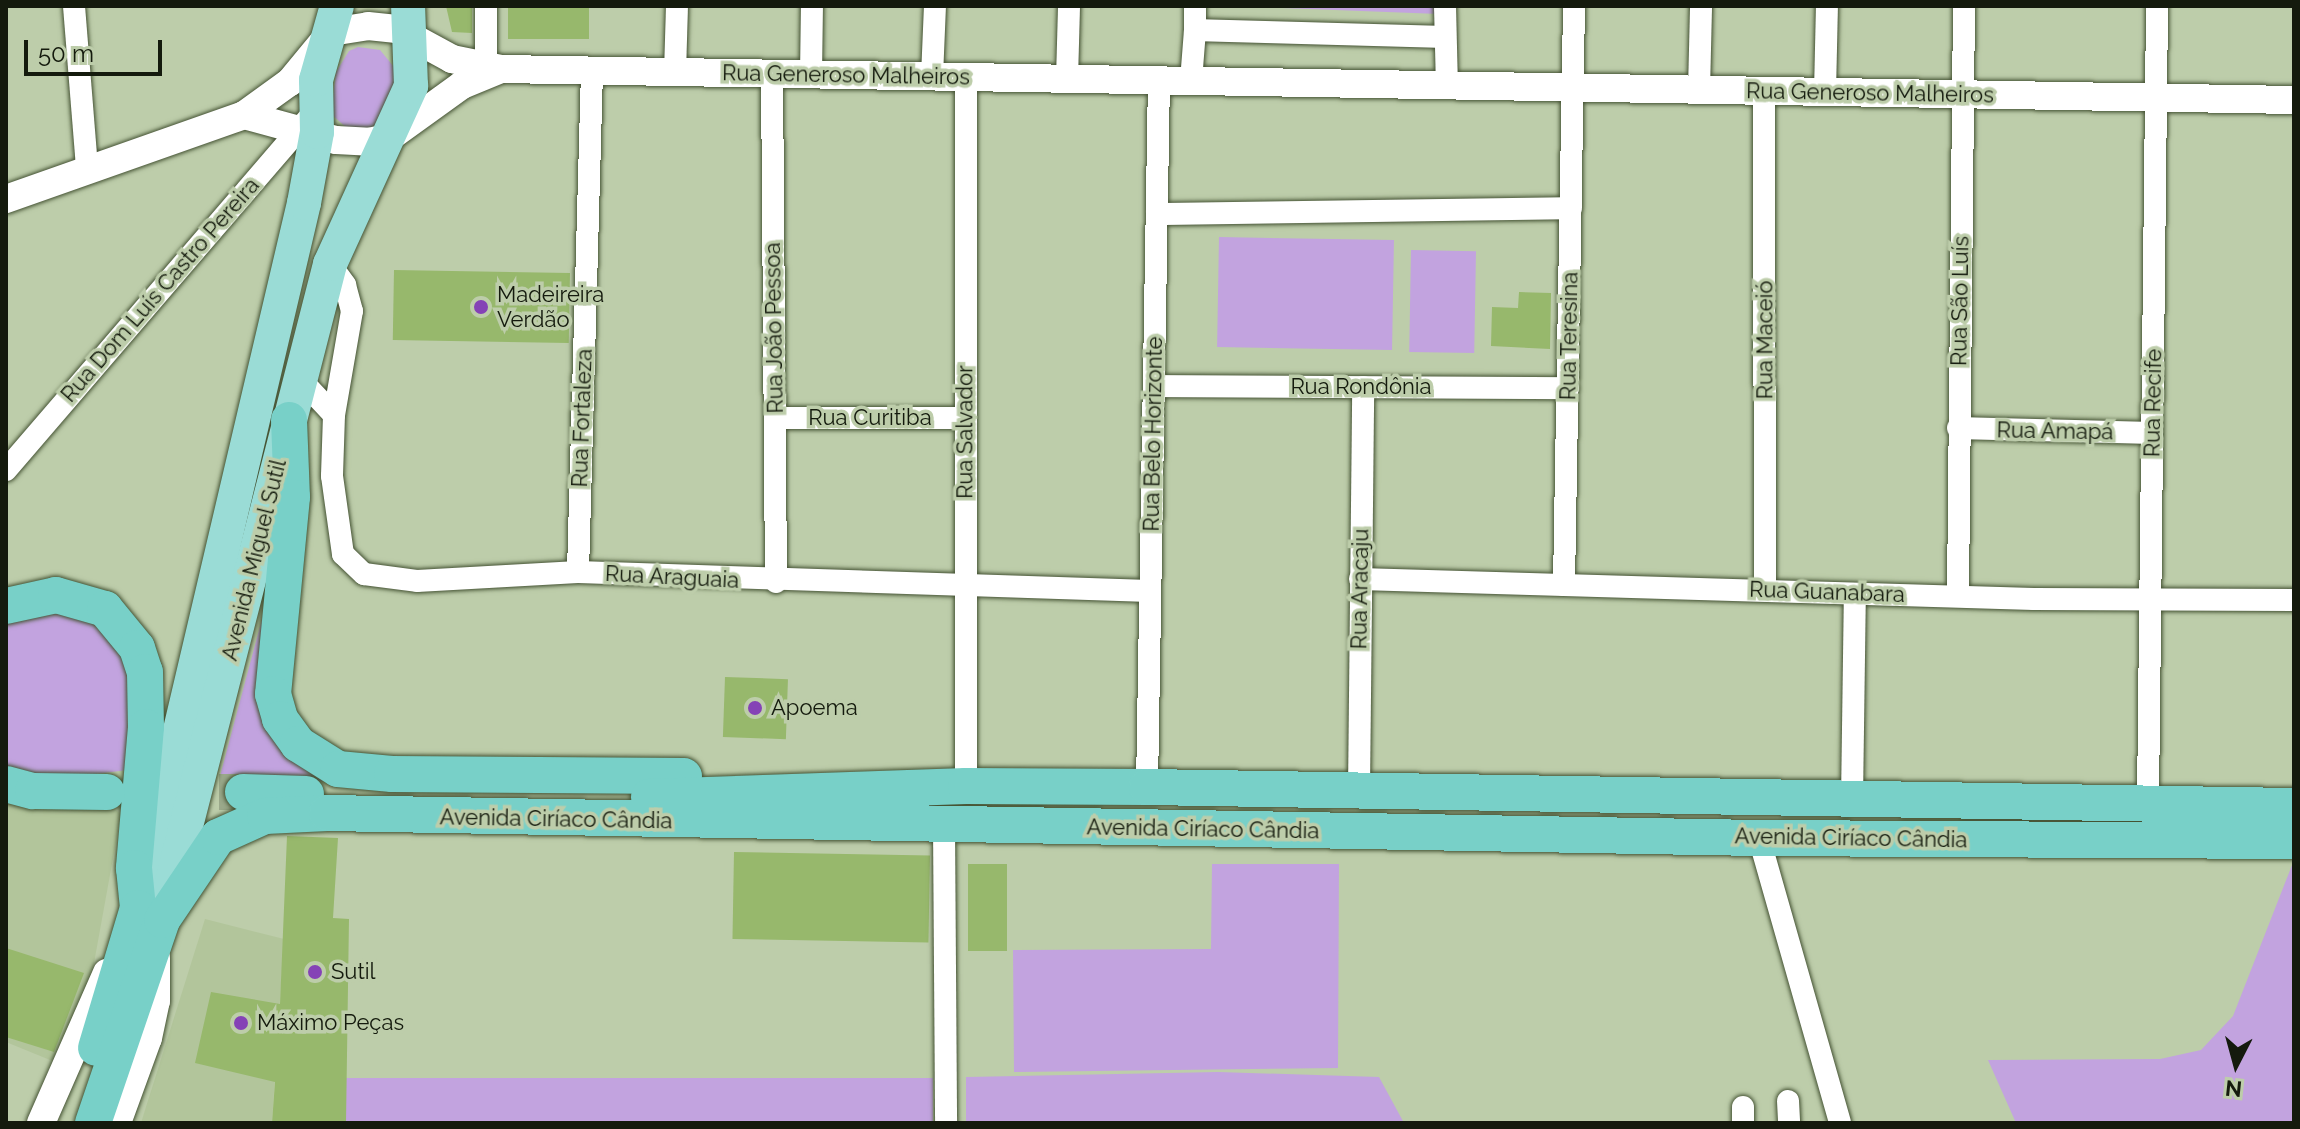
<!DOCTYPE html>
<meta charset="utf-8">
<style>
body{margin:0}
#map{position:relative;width:2300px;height:1129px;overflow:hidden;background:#bdcdaa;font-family:Raleway,sans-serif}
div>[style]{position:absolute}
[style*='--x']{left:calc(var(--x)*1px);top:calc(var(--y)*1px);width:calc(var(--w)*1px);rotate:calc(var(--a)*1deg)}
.built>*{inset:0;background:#b2c59b}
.green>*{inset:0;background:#c2a3df;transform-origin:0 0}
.building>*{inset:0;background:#97b86c;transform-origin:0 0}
.trunk-tunnel>*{height:36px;margin-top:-18px;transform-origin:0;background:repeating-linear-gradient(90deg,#9ba98b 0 36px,transparent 0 54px)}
.roads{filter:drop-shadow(0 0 2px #445233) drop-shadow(0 0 2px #445233)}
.minor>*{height:22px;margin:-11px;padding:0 11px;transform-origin:11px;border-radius:11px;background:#fff}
.tertiary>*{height:28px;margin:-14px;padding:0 14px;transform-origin:14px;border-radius:14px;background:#fff}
.primary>*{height:34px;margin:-17px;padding:0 17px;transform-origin:17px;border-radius:17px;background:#9adcd6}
.trunk>*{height:36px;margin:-18px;padding:0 18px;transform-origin:18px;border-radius:18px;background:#78d0c8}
.dots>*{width:22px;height:22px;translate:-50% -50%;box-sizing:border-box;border:4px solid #bdcdaa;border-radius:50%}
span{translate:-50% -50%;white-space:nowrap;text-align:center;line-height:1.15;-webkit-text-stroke:7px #bdcdaa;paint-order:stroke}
.street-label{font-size:22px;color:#141a0d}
.poi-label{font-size:22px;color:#141a0d}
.left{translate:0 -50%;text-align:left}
.frame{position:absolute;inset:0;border:8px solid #141a0d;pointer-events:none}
.north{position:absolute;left:2196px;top:1025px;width:80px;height:80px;-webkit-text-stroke:6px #bdcdaa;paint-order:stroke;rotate:186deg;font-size:22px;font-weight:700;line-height:32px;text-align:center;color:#141a0d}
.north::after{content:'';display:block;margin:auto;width:28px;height:36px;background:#141a0d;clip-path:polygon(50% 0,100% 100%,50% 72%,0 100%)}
.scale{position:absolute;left:24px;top:40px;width:138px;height:36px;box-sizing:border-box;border:4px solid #141a0d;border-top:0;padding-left:10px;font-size:24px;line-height:28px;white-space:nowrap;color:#141a0d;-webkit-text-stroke:6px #bdcdaa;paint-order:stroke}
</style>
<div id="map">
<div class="built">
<div style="clip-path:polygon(6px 798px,113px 808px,121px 814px,92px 974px,55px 1062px,6px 1042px)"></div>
<div style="clip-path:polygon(205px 919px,284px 939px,272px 1123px,141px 1123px)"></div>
</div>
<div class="green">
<div style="clip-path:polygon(1228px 6px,1444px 6px,1439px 14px)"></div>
<div style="clip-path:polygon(358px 47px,380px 50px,394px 67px,395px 84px,376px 125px,368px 130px,348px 129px,331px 114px,336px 72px,349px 51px)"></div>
<div style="left:1219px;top:237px;width:175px;height:110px;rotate:1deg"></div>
<div style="left:1411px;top:250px;width:65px;height:102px;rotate:1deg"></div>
<div style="clip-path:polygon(270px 589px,262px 658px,341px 782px,220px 776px)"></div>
<div style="clip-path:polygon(43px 609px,87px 614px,118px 640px,133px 681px,128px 770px,71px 777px,6px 771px,6px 620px)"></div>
<div style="clip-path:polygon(2294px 860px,2294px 1123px,2016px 1123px,1988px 1060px,2160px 1059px,2201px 1050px,2233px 1016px)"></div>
<div style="clip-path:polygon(1212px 864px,1339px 864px,1338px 1068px,1014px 1072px,1013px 950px,1211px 949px)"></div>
<div style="clip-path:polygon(1218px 1072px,1379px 1077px,1404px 1123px,966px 1123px,966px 1077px)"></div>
<div style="left:933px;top:1078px;width:45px;height:588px;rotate:90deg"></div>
</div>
<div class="building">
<div style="clip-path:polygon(446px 6px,472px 6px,472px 33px,452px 32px)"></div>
<div style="left:508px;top:6px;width:81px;height:33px"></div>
<div style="left:394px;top:270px;width:176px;height:70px;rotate:1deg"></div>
<div style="clip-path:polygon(1519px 292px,1551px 293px,1550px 349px,1491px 346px,1492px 307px,1518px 308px)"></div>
<div style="left:725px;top:677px;width:63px;height:60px;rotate:2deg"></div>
<div style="clip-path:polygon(287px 836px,338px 838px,333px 918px,349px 919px,346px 1123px,272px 1123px,275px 1082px,195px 1063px,211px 992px,280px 1004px)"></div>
<div style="left:734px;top:852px;width:196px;height:87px;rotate:1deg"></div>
<div style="left:968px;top:864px;width:39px;height:87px"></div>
<div style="clip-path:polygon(6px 948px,84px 973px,54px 1052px,6px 1037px)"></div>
</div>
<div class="trunk-tunnel">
<div style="--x:165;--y:792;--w:78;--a:0"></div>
</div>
<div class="roads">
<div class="minor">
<div style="--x:74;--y:6;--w:164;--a:85.4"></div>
<div style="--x:1445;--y:6;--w:80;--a:88.6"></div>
<div style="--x:1195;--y:30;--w:24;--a:-90"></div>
<div style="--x:675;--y:73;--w:67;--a:-88.3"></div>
<div style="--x:772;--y:74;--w:508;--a:89.55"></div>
<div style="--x:811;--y:75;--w:69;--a:-89.2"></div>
<div style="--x:486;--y:76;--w:70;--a:-90"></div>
<div style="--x:932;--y:77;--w:71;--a:-87.6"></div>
<div style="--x:1067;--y:79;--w:73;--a:-88.4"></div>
<div style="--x:1191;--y:81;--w:51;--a:-85.5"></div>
<div style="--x:1195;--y:30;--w:249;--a:1.6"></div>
<div style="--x:1699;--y:90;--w:84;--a:-88.6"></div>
<div style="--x:1764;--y:91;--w:498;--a:89.9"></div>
<div style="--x:1825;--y:92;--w:86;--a:-88.7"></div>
<div style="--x:1157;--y:214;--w:414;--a:-0.8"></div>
<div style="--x:330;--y:264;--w:26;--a:54"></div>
<div style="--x:345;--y:285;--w:27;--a:75"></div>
<div style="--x:352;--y:311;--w:106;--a:99.8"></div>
<div style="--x:334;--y:415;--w:61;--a:91.9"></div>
<div style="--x:332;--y:476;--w:79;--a:82"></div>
<div style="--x:343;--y:554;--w:29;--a:44"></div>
<div style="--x:364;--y:574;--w:53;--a:7.5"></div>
<div style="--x:417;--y:581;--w:161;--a:-3.2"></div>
<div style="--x:578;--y:572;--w:572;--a:1.9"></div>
<div style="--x:303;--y:382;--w:45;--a:46.8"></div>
<div style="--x:1154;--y:386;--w:414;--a:0.3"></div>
<div style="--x:775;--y:418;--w:190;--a:0"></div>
<div style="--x:1958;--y:428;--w:194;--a:1.5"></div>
<div style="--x:6;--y:470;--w:463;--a:-49.3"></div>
<div style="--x:578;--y:572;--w:501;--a:-88.4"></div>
<div style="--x:1360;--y:579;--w:674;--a:1.7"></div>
<div style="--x:2034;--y:599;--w:260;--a:0.2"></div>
<div style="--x:1564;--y:585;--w:579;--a:-89.01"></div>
<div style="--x:1958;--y:596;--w:590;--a:-89.42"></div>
<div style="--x:966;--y:786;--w:709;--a:-90"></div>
<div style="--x:1147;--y:787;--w:706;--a:-89.03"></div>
<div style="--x:1359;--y:791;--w:404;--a:-89.4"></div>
<div style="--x:1852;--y:800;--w:206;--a:-89.2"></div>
<div style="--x:2148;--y:801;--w:795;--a:-89.35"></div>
<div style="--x:944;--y:825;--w:298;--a:89.6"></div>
<div style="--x:1759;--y:838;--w:296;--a:74.1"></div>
<div style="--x:1788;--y:1101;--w:22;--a:87"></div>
<div style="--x:1743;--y:1107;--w:16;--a:90"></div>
</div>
<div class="tertiary">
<div style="--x:244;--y:115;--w:95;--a:15.2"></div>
<div style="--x:336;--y:140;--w:33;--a:3"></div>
<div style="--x:369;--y:142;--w:22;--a:-13"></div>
<div style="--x:390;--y:137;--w:89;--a:-35.8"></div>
<div style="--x:462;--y:85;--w:42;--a:-22.3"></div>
<div style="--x:6;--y:199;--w:252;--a:-19.4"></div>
<div style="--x:244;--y:115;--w:57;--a:-35.7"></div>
<div style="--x:290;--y:82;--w:65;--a:-50.6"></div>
<div style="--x:331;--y:32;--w:37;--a:-9"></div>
<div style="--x:368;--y:26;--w:29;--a:6"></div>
<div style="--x:397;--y:29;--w:63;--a:28.6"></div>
<div style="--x:452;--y:59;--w:50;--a:11.5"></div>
<div style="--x:501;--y:69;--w:1793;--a:0.99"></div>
<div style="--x:41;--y:1123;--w:164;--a:-66.3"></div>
<div style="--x:117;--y:1123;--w:90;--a:-70"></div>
<div style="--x:148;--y:1038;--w:38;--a:-78"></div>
<div style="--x:156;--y:1001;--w:43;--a:-90"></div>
</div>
<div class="primary">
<div style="--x:144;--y:883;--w:699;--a:-76.76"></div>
<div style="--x:304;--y:203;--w:72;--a:-79.6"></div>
<div style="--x:317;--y:132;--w:52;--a:-91.1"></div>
<div style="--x:316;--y:80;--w:77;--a:-74.2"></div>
<div style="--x:164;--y:912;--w:669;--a:-75.63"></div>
<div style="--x:330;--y:264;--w:196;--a:-65.5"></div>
<div style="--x:411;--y:86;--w:80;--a:-92.1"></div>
</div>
<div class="trunk">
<div style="--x:289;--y:420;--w:77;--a:87.8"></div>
<div style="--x:292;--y:497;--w:198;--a:95.5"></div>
<div style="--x:273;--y:694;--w:26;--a:74"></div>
<div style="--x:280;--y:719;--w:31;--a:54"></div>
<div style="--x:298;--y:744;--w:47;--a:32"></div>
<div style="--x:338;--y:769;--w:54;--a:5.3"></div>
<div style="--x:392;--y:774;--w:292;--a:0.4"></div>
<div style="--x:6;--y:606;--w:51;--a:-12.4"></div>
<div style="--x:56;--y:595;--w:51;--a:15.9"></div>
<div style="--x:105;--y:609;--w:50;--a:50.6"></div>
<div style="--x:137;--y:648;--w:25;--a:72"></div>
<div style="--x:145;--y:672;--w:55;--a:89"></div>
<div style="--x:146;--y:727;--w:142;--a:94.9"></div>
<div style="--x:134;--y:868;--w:40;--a:84.3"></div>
<div style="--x:138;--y:908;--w:146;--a:106.7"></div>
<div style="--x:6;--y:784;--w:28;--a:15"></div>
<div style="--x:33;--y:791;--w:74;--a:0.8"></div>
<div style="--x:243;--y:792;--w:63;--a:1.8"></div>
<div style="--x:649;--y:797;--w:317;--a:-2"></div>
<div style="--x:966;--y:786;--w:181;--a:0.3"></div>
<div style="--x:1147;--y:787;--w:1147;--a:0.95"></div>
<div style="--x:93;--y:1123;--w:214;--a:-71.2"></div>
<div style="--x:162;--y:920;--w:100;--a:-56"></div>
<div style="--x:218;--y:837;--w:51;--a:-24.1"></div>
<div style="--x:265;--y:816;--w:62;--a:-2.8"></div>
<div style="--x:327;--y:813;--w:1432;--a:1"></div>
<div style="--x:1759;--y:838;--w:535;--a:0.32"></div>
</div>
</div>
<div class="dots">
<div style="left:481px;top:307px;background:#8542b6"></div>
<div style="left:755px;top:708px;background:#8542b6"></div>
<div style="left:315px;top:972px;background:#8542b6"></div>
<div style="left:241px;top:1023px;background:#8542b6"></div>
</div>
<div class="street-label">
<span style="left:846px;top:75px;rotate:1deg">Rua Generoso Malheiros</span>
<span style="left:1870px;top:93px;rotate:1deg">Rua Generoso Malheiros</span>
<span style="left:160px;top:290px;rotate:-49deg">Rua Dom Luís Castro Pereira</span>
<span style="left:1960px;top:301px;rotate:-89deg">Rua São Luís</span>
<span style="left:774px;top:328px;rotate:-91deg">Rua João Pessoa</span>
<span style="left:1569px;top:336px;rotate:-89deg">Rua Teresina</span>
<span style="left:1765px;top:340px;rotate:-90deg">Rua Maceió</span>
<span style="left:1361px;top:387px">Rua Rondônia</span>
<span style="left:2153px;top:403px;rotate:-89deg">Rua Recife</span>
<span style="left:582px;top:418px;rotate:-88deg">Rua Fortaleza</span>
<span style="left:870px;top:418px">Rua Curitiba</span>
<span style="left:2055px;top:431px;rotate:1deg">Rua Amapá</span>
<span style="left:965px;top:432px;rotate:-90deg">Rua Salvador</span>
<span style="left:1153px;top:434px;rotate:-89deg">Rua Belo Horizonte</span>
<span style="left:254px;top:560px;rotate:-76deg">Avenida Miguel Sutil</span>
<span style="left:672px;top:577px;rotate:3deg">Rua Araguaia</span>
<span style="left:1360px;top:589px;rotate:-89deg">Rua Aracaju</span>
<span style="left:1827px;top:592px;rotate:2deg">Rua Guanabara</span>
<span style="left:556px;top:819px;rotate:1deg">Avenida Ciríaco Cândia</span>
<span style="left:1203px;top:829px;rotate:1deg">Avenida Ciríaco Cândia</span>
<span style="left:1851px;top:838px;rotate:1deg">Avenida Ciríaco Cândia</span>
</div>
<div class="poi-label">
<span class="left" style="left:497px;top:307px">Madeireira<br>Verdão</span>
<span class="left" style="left:771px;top:708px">Apoema</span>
<span class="left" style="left:331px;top:972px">Sutil</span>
<span class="left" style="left:257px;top:1023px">Máximo Peças</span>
</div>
<div class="frame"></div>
<div class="north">N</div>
<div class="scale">50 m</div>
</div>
